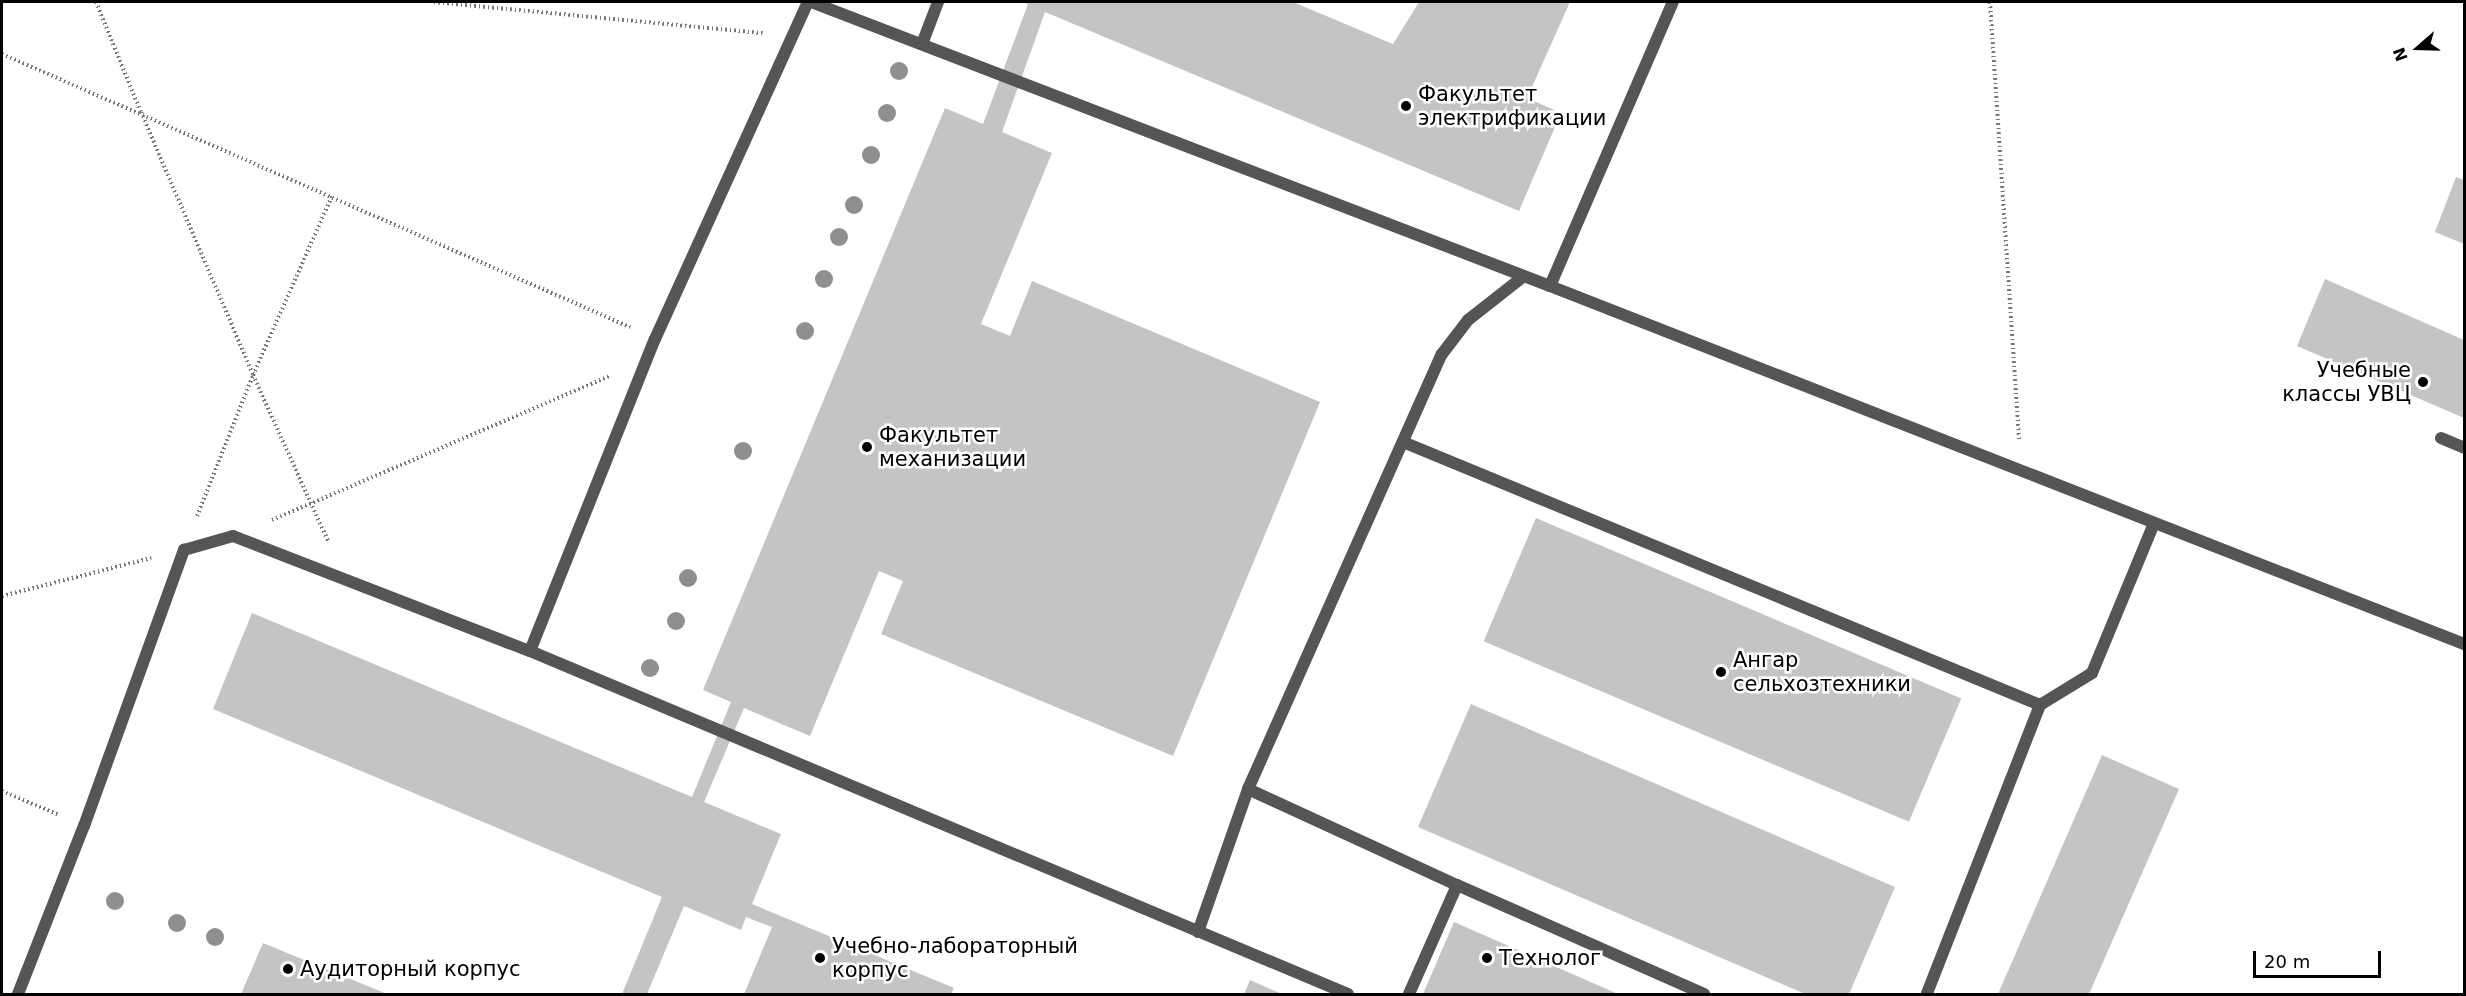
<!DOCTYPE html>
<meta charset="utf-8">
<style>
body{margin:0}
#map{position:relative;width:2466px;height:996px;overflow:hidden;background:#fff;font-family:"DejaVu Sans",sans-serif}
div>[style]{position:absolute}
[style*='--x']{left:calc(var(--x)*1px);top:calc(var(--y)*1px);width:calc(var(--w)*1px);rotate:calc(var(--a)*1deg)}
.building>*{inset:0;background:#c4c4c4;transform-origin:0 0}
.path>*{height:4px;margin-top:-2px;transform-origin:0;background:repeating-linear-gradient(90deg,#777 0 1.5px,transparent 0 4.5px)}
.lane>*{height:12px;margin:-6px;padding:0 6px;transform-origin:6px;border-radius:6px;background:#555}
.trees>*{width:18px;height:18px;margin:-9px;border-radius:50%;background:#8f8f8f}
.dots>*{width:16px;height:16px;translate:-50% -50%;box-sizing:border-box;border:3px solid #fff;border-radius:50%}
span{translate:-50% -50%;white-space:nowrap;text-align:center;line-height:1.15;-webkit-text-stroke:5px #fff;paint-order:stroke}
.poi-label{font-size:21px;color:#000}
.left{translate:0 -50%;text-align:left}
.right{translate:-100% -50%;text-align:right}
.frame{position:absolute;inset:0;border:3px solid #000;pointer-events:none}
.north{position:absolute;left:2388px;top:18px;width:60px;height:60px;-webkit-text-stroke:4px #fff;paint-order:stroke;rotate:250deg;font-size:16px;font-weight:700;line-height:24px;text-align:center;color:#000}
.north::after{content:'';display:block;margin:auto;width:21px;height:27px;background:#000;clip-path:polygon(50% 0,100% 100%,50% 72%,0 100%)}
.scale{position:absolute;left:2253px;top:951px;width:128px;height:27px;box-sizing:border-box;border:3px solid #000;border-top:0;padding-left:8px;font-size:18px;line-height:21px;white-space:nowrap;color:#000;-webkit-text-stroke:4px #fff;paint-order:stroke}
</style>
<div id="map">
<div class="building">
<div style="clip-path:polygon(1021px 2px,1293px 2px,1393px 44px,1419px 2px,1570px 2px,1527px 98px,1561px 113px,1519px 211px,1045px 12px,1002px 132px,1052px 153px,981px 324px,1010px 336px,1032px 281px,1320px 402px,1173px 756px,881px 634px,903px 581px,879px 571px,810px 736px,744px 708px,704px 802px,781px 834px,752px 904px,954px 988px,951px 994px,744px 994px,772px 927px,746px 917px,741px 930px,684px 906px,647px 994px,622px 994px,662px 897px,213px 709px,252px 613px,692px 797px,731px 702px,703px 690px,945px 108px,983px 124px,1028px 4px)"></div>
<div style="clip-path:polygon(2456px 177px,2464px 180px,2464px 244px,2435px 232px)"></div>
<div style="clip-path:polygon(2325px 279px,2464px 340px,2464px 418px,2297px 346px)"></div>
<div style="left:1536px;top:518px;width:462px;height:134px;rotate:23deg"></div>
<div style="clip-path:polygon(1471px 704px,1895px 887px,1849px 994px,1805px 994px,1418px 827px)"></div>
<div style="clip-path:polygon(2102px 755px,2179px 789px,2089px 994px,1998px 994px)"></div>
<div style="clip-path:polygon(1454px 922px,1618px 994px,1423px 994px)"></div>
<div style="clip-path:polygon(263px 943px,387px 994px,241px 994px)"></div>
<div style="clip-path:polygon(1250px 980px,1282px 994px,1244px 994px)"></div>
</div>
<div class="path">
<div style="--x:96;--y:2;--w:119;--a:67.8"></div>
<div style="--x:141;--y:112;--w:286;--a:66.9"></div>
<div style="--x:253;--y:375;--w:182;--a:65.7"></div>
<div style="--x:434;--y:2;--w:332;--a:5.4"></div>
<div style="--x:1990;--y:2;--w:440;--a:86.2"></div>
<div style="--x:2;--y:54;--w:685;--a:23.5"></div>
<div style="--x:197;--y:516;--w:152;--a:-68.3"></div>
<div style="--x:253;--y:375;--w:196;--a:-66.2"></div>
<div style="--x:272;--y:520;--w:367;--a:-23.1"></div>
<div style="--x:2;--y:596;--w:154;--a:-14.3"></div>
<div style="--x:2;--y:791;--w:62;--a:22.8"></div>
</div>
<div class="lane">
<div style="--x:811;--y:2;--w:792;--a:21.02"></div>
<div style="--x:1550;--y:286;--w:982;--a:21.39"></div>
<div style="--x:922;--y:44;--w:45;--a:-69.1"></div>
<div style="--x:1550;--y:286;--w:309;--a:-66.6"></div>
<div style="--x:2441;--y:438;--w:25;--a:23"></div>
<div style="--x:1403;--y:442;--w:689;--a:22.43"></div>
<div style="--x:2040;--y:705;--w:310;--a:111.4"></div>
<div style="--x:530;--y:651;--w:336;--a:-68.2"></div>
<div style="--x:655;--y:339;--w:370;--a:-65.6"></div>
<div style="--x:2040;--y:705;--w:61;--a:-31.6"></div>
<div style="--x:2092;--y:673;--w:162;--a:-67.5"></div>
<div style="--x:1248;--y:789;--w:230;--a:24.7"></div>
<div style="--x:1198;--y:932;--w:151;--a:-70.7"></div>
<div style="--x:1248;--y:789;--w:476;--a:-66"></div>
<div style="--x:1442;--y:354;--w:43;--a:-52.6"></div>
<div style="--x:1468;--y:320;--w:71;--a:-38.2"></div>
<div style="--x:18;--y:994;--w:180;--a:-68.6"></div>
<div style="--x:84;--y:826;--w:294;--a:-70.1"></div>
<div style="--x:184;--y:550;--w:51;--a:-15.9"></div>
<div style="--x:233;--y:536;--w:318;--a:21.2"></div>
<div style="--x:530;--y:651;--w:887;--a:22.75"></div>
<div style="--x:1409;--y:994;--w:119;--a:-66.2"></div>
<div style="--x:1457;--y:885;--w:270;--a:23.8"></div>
</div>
<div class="trees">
<div style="left:899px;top:71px"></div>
<div style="left:887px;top:113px"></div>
<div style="left:871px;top:155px"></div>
<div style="left:854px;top:205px"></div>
<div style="left:839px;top:237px"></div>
<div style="left:824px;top:279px"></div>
<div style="left:805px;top:331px"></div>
<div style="left:743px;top:451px"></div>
<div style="left:688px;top:578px"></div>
<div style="left:676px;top:621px"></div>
<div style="left:650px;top:668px"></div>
<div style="left:115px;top:901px"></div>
<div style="left:177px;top:923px"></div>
<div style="left:215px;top:937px"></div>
</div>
<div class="dots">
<div style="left:1406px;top:106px;background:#000"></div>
<div style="left:2423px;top:382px;background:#000"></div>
<div style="left:867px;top:447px;background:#000"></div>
<div style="left:1721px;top:672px;background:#000"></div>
<div style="left:820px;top:958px;background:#000"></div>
<div style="left:1487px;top:958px;background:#000"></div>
<div style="left:288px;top:969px;background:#000"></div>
</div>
<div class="poi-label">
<span class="left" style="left:1418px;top:106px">Факультет<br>электрификации</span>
<span class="right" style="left:2411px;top:382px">Учебные<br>классы УВЦ</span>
<span class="left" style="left:879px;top:447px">Факультет<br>механизации</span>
<span class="left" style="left:1733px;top:672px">Ангар<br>сельхозтехники</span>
<span class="left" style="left:832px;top:958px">Учебно-лабораторный<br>корпус</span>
<span class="left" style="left:1499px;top:958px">Технолог</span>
<span class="left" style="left:300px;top:969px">Аудиторный корпус</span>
</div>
<div class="frame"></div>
<div class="north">N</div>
<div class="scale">20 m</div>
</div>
